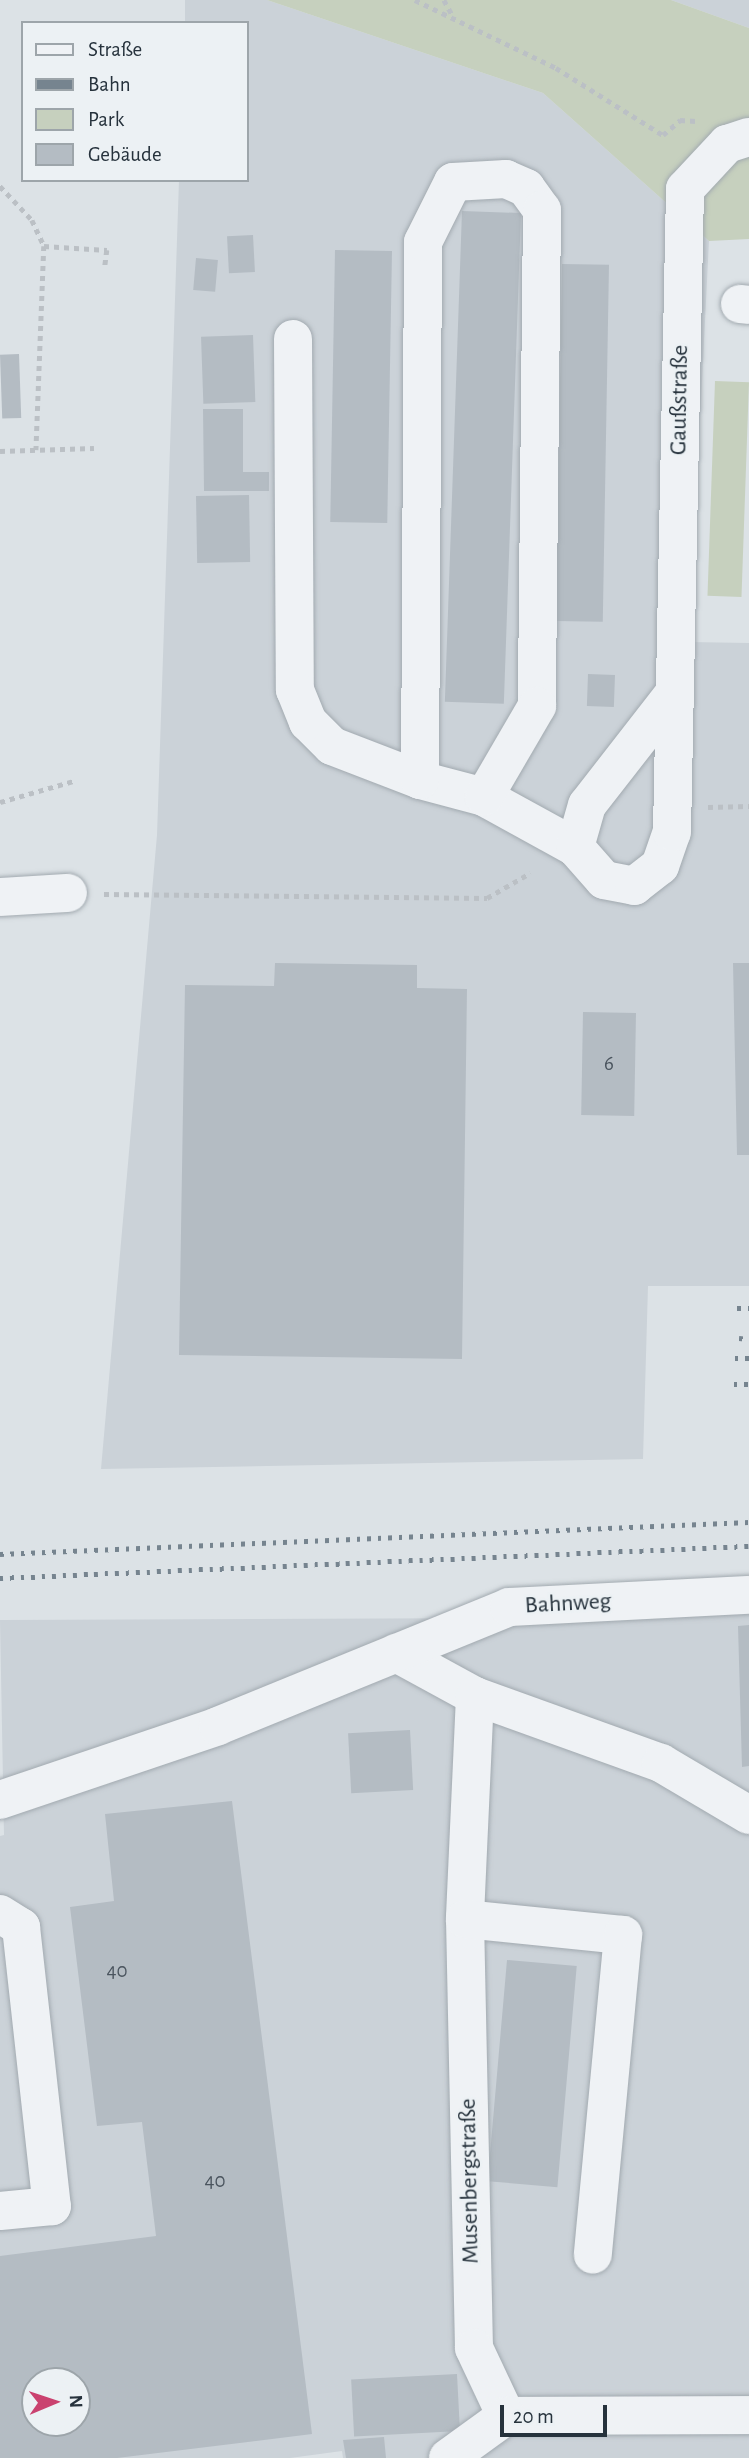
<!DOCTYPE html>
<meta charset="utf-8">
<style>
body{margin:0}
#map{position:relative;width:749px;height:2458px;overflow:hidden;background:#dce2e6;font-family:"Alegreya Sans",sans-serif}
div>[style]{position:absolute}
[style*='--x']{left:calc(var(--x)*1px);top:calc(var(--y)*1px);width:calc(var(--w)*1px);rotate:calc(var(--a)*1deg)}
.built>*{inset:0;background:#cbd2d8}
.green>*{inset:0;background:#c6d0be;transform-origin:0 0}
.building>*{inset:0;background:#b4bcc3;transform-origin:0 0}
.path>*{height:4.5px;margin-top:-2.25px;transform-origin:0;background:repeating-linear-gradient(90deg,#bbc0c5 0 5px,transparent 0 10px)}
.roads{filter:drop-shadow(0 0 2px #a2aab0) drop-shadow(0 0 2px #a2aab0)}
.minor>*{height:38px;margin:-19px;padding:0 19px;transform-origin:19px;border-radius:19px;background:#eff2f5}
.rail>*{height:5px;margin-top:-2.5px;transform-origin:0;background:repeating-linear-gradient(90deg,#76848f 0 3.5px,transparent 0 10.5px)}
span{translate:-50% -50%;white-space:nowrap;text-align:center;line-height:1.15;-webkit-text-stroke:5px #ecf1f4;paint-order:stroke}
.number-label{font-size:21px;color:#4a545e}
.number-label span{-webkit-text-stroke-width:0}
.street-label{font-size:24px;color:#26323c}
.legend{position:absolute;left:21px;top:21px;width:228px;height:161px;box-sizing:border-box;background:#ecf1f4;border:2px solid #9da5aa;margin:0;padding:9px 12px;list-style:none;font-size:21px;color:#26323c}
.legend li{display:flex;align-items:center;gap:14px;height:35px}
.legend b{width:35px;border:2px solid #9da5aa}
.north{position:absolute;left:21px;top:2367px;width:70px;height:70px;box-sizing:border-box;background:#ecf1f4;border:2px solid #9da5aa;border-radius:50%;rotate:88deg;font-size:19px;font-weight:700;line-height:28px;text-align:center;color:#26323c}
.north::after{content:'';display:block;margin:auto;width:24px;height:32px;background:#ca426f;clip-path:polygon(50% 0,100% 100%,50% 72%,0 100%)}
.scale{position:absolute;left:500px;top:2405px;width:107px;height:32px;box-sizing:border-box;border:4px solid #26323c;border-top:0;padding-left:9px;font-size:21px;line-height:24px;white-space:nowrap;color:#26323c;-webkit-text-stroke:5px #ecf1f4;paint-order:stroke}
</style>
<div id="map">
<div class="built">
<div style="clip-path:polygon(185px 0,267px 0,543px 93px,709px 241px,689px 642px,749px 643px,749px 1286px,648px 1286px,643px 1459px,101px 1469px,157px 835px,179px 180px,247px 180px,247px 23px,185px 23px)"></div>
<div style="clip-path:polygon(671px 0,749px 0,749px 28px)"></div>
<div style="clip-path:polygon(evenodd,749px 1605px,749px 2458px,343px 2458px,342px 2451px,290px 2458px,0 2458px,0 1836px,4px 1835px,0 1620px,511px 1618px,749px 1605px,35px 2381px,77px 2381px,77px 2423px,35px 2423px,35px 2381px)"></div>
</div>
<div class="green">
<div style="clip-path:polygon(267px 0,671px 0,749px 28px,749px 239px,709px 241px,543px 93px)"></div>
<div style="left:715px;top:381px;width:34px;height:215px;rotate:2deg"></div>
</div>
<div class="building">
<div style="left:462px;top:211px;width:59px;height:491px;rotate:2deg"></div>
<div style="left:253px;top:235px;width:37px;height:26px;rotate:87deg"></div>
<div style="left:335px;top:250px;width:57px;height:272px;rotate:1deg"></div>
<div style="left:196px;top:258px;width:22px;height:32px;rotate:5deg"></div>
<div style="left:562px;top:264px;width:47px;height:357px;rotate:1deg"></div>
<div style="left:253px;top:335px;width:67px;height:52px;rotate:88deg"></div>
<div style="left:19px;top:354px;width:64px;height:19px;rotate:88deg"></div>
<div style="clip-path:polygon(203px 409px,243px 409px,243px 472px,269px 472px,269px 491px,204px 491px)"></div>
<div style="left:249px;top:495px;width:67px;height:53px;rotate:89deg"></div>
<div style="left:588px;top:674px;width:27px;height:32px;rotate:2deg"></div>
<div style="clip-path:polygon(275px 963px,417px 965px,417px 988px,467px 989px,462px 1359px,179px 1355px,185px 985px,274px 986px)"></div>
<div style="clip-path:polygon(733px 963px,749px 963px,749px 1155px,737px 1155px)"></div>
<div style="left:583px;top:1012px;width:53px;height:103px;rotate:1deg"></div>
<div style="clip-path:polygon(749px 1625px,749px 1766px,742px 1767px,738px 1626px)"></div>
<div style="left:410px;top:1730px;width:60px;height:62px;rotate:87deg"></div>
<div style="clip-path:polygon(evenodd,232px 1801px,312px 2434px,117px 2458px,0 2458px,0 2256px,156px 2236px,142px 2122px,97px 2126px,70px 1907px,114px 1901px,105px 1814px,232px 1801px,35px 2381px,77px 2381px,77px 2423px,35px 2423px,35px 2381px)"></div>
<div style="left:507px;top:1960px;width:70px;height:222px;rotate:5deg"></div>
<div style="left:457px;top:2374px;width:57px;height:106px;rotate:87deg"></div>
<div style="clip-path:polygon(384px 2437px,386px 2458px,346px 2458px,343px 2440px)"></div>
</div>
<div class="path">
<div style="--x:415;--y:0;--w:157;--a:25.7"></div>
<div style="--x:556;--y:68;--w:126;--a:32.1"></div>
<div style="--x:663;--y:135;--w:23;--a:-41"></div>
<div style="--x:680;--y:120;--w:16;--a:4"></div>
<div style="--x:444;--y:0;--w:21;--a:61"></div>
<div style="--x:0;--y:186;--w:47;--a:46.7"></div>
<div style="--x:32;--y:220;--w:29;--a:65"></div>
<div style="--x:44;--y:246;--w:204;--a:92.2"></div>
<div style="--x:44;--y:246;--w:63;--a:3.6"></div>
<div style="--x:107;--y:250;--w:17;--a:97"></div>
<div style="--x:0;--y:451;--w:94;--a:-1.8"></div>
<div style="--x:0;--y:802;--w:76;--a:-16"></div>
<div style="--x:708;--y:807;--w:41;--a:-1.4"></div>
<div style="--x:104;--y:894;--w:383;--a:0.6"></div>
<div style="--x:487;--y:898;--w:50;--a:-30.2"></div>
</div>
<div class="roads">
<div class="minor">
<div style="--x:740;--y:304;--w:9;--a:6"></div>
<div style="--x:293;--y:339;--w:351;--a:89.7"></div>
<div style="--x:295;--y:690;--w:35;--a:68"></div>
<div style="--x:308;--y:722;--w:34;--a:45"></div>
<div style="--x:332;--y:746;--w:94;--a:21.1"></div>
<div style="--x:420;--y:780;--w:66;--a:14.9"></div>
<div style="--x:484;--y:797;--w:104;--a:28.8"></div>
<div style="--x:672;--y:696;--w:138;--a:127.9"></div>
<div style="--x:587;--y:805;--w:44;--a:105.9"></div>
<div style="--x:575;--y:847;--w:44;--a:48.7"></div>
<div style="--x:604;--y:880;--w:31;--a:11"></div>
<div style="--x:634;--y:886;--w:33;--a:-38"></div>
<div style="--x:660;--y:866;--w:36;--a:-71"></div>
<div style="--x:672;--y:832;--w:643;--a:-88.84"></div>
<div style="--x:685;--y:189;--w:62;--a:-47"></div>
<div style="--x:727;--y:144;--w:23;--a:-18"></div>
<div style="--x:420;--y:780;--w:538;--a:-89.68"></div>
<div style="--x:423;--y:242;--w:67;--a:-63.4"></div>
<div style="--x:453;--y:182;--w:53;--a:-3.2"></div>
<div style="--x:506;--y:179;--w:22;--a:24"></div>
<div style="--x:526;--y:188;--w:27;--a:54"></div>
<div style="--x:542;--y:210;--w:496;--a:90.6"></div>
<div style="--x:537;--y:706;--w:105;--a:120.2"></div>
<div style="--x:0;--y:897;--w:68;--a:-3.4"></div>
<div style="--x:396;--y:1653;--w:90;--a:28.6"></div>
<div style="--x:475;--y:1696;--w:198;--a:19.8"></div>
<div style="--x:661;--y:1763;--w:102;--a:30.6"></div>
<div style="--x:475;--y:1696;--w:223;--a:92.6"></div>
<div style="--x:465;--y:1919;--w:429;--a:88.8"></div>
<div style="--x:474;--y:2348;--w:75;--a:64.8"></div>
<div style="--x:506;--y:2416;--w:243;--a:-0.2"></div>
<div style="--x:0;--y:1800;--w:230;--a:-18.7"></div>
<div style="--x:218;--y:1726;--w:314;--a:-22.2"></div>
<div style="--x:509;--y:1607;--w:240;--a:-2.9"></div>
<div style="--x:0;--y:1914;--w:25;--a:32"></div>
<div style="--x:21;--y:1927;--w:281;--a:83.7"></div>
<div style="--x:52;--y:2206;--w:52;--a:174.5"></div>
<div style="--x:465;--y:1919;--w:159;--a:5.8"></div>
<div style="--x:623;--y:1935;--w:321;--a:95.4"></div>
<div style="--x:448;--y:2458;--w:72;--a:-35.9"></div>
</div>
</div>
<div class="rail">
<div style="--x:737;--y:1308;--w:12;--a:0"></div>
<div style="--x:739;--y:1338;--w:10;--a:6"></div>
<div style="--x:735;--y:1358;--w:14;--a:0"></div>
<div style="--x:734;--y:1384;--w:15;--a:0"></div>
<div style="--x:0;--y:1554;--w:750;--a:-2.45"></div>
<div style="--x:0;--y:1578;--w:750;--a:-2.45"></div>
</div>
<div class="number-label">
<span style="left:609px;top:1064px">6</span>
<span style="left:117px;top:1971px">40</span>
<span style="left:215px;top:2181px">40</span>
</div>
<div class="street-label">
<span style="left:680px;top:400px;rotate:-89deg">Gaußstraße</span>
<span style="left:568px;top:1604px;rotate:-3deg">Bahnweg</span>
<span style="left:470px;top:2181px;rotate:-91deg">Musenbergstraße</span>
</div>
<ul class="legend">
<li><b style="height:9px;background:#eff2f5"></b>Straße</li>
<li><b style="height:9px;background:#76848f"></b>Bahn</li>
<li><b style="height:19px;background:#c6d0be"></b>Park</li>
<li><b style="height:19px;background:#b4bcc3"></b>Gebäude</li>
</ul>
<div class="north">N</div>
<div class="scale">20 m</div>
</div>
